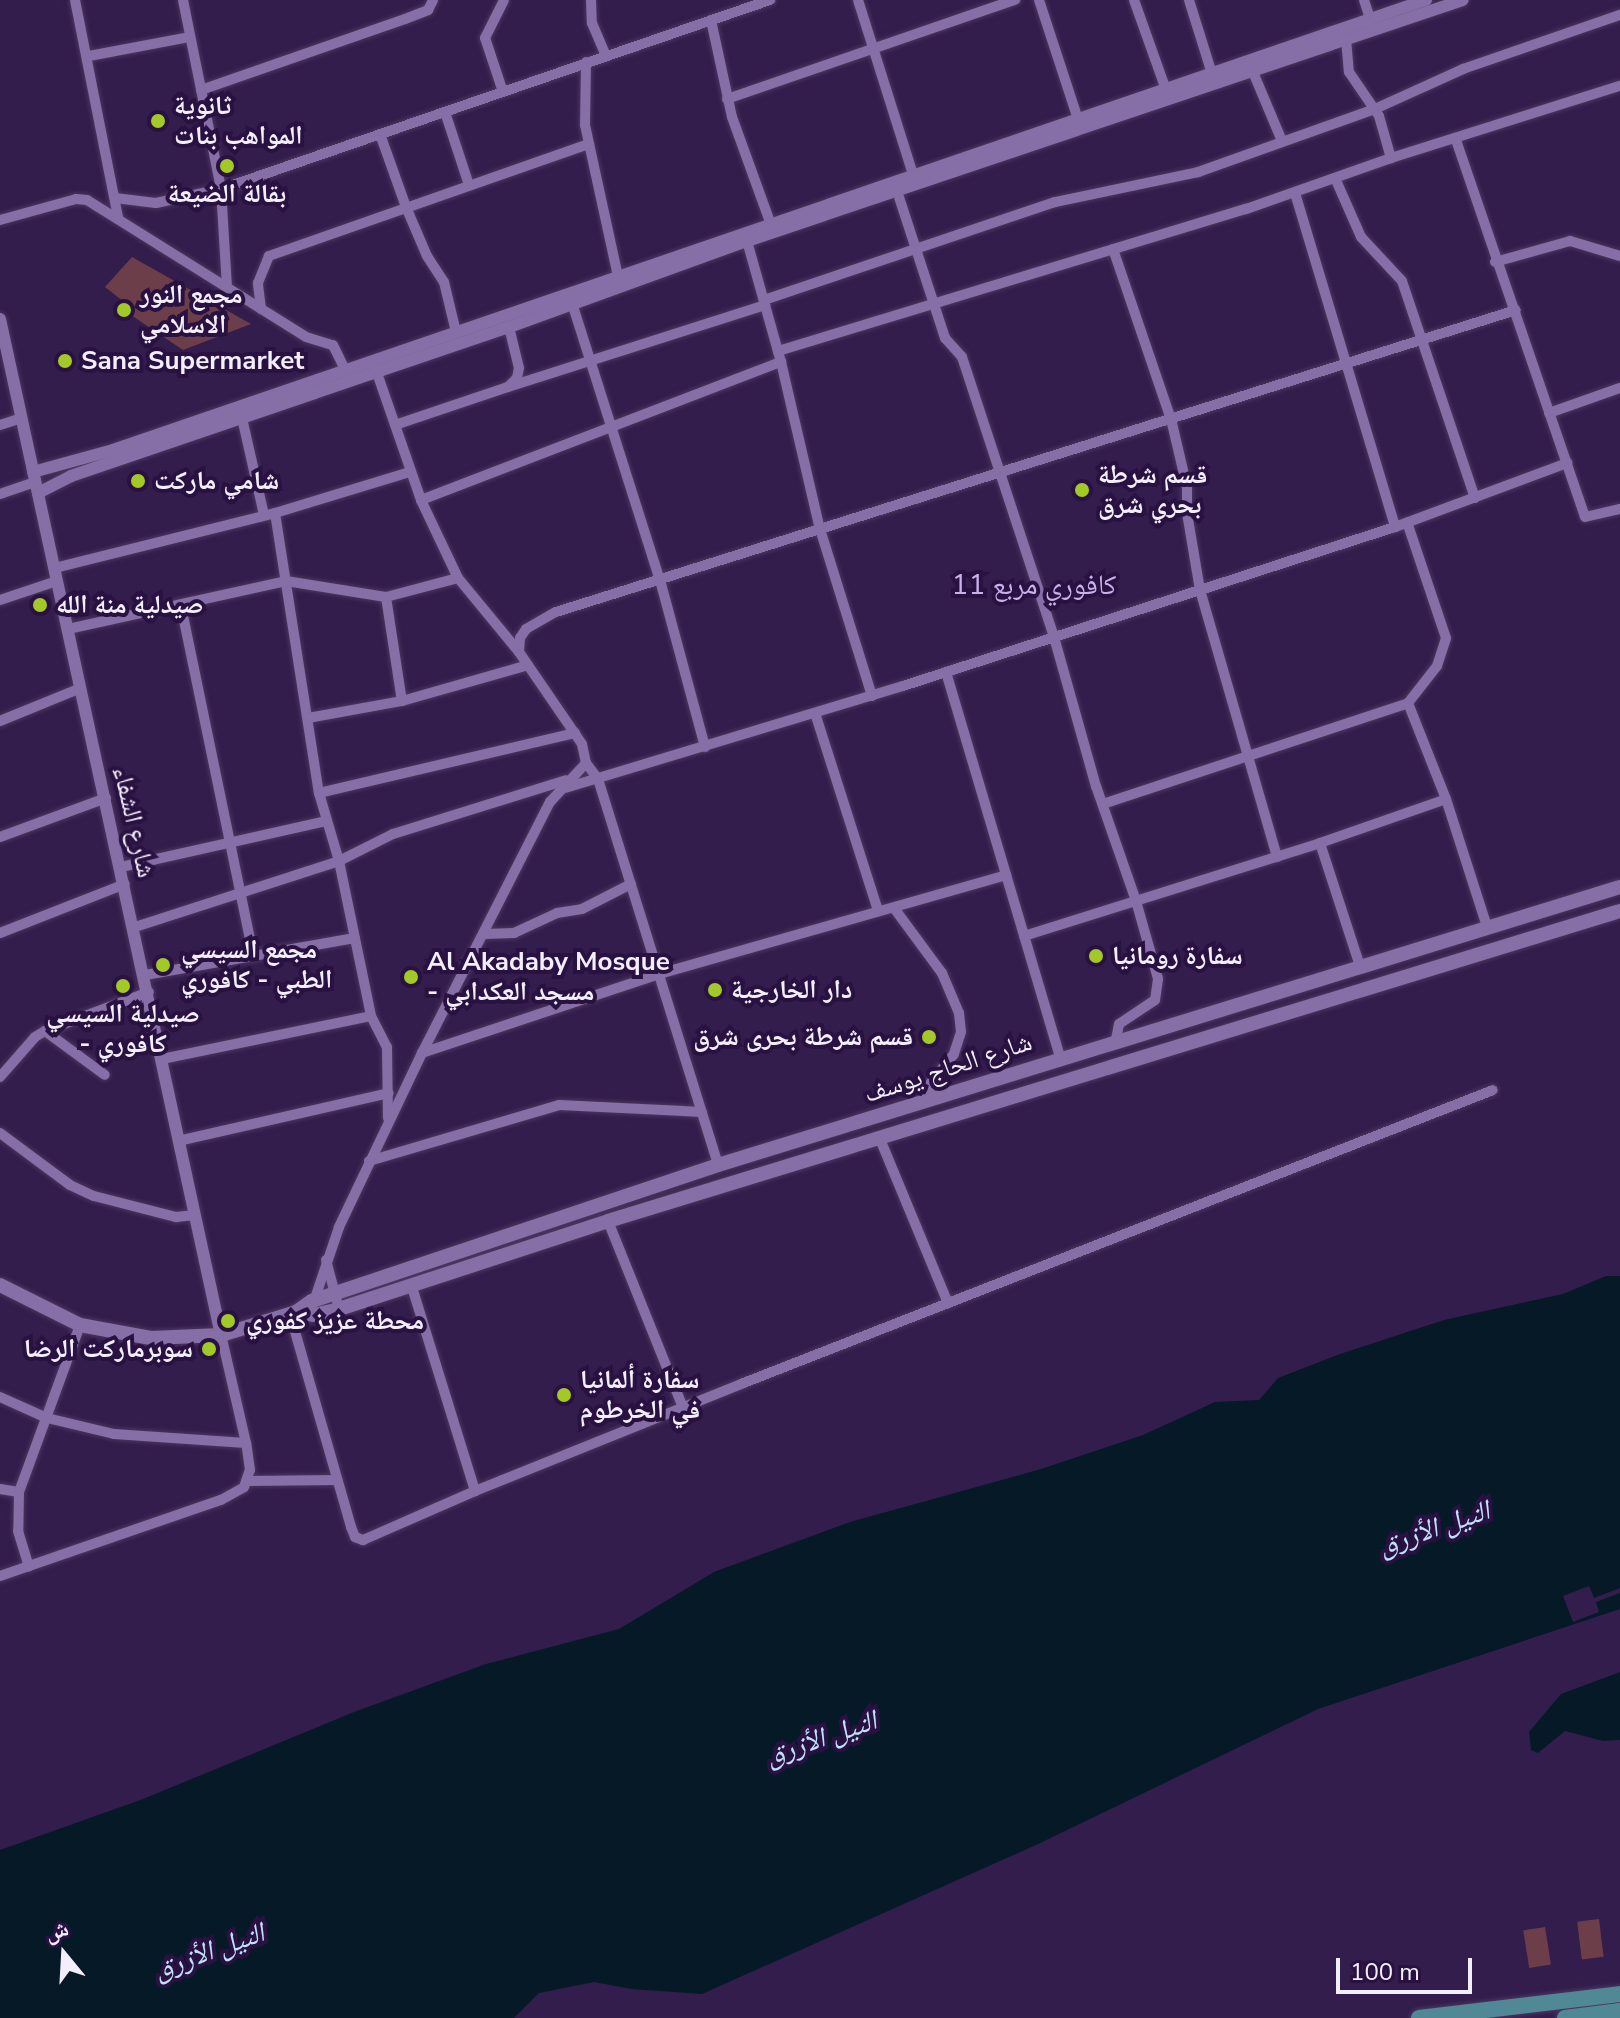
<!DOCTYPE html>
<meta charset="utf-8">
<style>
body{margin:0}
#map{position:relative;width:1620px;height:2018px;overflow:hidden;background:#331d4d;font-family:"Nunito Sans","Noto Naskh Arabic",sans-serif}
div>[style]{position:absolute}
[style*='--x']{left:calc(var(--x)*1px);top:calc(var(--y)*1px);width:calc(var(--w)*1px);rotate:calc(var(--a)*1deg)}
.green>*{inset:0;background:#6c3e4a;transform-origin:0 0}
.water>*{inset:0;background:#061927}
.pier>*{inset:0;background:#331d4d}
.roads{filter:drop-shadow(0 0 2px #4b375e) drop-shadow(0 0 2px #4b375e)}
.minor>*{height:10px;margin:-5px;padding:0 5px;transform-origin:5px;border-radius:5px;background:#866ea6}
.tertiary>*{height:12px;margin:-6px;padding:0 6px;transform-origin:6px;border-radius:6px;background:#866ea6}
.secondary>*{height:14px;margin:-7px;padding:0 7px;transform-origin:7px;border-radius:7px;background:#866ea6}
.primary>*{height:16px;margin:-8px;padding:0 8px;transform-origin:8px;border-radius:8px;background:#518896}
.dots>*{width:22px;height:22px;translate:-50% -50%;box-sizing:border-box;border:4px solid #291242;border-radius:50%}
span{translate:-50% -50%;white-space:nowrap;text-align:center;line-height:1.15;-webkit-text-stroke:8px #291242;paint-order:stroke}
.poi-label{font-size:26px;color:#f3eefb;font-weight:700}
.left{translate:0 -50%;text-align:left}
.right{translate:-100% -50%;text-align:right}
.street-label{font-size:26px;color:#f3eefb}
.neighbourhood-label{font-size:28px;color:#c9b1ed}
.water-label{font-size:28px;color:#c1e1fb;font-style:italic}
.north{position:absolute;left:24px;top:1914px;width:80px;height:80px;-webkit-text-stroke:6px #291242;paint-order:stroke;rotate:342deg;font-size:22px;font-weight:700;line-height:32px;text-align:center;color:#f3eefb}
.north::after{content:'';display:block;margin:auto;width:28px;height:36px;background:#f3eefb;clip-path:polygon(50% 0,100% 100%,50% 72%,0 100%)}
.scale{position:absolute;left:1336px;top:1958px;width:136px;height:36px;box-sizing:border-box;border:4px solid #f3eefb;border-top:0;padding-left:10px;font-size:24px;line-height:28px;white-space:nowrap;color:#f3eefb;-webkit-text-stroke:6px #291242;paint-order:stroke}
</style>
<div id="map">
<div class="green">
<div style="clip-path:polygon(132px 257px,251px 324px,183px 350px,131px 315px,128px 305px,105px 287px)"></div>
<div style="left:1599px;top:1919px;width:38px;height:22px;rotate:83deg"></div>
<div style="left:1545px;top:1927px;width:38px;height:22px;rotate:81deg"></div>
</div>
<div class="water">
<div style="clip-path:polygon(1606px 1276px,1620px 1276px,1620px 1609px,1318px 1709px,1036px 1845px,702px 1994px,632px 1989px,594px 1982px,539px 1993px,514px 2018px,0 2018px,0 1850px,143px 1799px,354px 1712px,486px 1664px,619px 1629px,714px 1572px,850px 1522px,1041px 1469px,1143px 1435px,1215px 1402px,1259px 1400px,1278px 1378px,1340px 1354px,1444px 1320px,1563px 1294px)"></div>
<div style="clip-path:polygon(1620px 1672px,1620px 1740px,1603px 1741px,1565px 1731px,1538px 1753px,1531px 1750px,1529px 1732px,1561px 1694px)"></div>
</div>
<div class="pier">
<div style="clip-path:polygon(1589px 1586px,1594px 1598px,1620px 1588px,1620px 1593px,1596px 1602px,1599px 1612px,1573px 1622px,1563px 1596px)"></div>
</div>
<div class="roads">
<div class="minor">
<div style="--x:75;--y:0;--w:222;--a:78.8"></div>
<div style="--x:183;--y:0;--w:193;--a:78.6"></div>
<div style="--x:221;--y:189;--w:98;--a:86.5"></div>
<div style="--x:591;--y:0;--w:23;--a:88"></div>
<div style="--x:592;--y:23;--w:36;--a:67"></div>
<div style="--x:858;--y:0;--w:190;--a:72.5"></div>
<div style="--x:1039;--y:0;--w:125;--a:71.9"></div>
<div style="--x:1134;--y:0;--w:96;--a:70.4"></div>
<div style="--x:1189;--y:0;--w:77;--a:72.7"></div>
<div style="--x:1212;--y:74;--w:4;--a:117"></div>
<div style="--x:1364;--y:0;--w:20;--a:72"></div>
<div style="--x:1370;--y:19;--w:5;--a:112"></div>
<div style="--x:711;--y:20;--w:99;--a:77.8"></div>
<div style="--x:732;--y:117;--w:112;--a:70.1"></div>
<div style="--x:1346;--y:39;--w:33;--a:85"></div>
<div style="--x:1349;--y:72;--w:53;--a:55.7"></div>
<div style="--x:1379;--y:116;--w:44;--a:74.1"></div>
<div style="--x:89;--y:56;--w:103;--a:-10.7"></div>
<div style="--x:586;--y:62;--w:63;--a:90.9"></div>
<div style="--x:585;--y:125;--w:155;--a:77.7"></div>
<div style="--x:1253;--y:72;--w:75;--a:67.2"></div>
<div style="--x:201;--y:90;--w:216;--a:-19.2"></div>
<div style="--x:405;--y:19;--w:25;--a:-21"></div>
<div style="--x:428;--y:10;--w:11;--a:-63"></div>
<div style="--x:503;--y:92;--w:57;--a:-108.4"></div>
<div style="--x:485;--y:38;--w:42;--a:-63.4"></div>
<div style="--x:727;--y:99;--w:305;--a:-19"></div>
<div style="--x:445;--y:112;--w:77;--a:71.8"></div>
<div style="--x:380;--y:134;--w:77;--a:70.4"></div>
<div style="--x:406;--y:207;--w:53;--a:66.8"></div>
<div style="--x:427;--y:256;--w:31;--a:57"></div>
<div style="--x:444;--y:282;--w:51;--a:76.5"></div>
<div style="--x:1456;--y:140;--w:398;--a:71.1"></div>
<div style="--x:1585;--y:517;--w:36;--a:-13"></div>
<div style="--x:1335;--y:178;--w:64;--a:66.2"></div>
<div style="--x:1361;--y:237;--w:60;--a:47"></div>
<div style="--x:1402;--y:281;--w:229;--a:71.4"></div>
<div style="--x:897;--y:191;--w:155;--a:71.9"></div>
<div style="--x:945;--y:338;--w:25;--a:48"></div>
<div style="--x:962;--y:357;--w:295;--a:71.8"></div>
<div style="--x:1054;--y:637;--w:155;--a:74.3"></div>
<div style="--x:1096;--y:786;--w:122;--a:70.8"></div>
<div style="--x:1136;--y:901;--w:81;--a:74.2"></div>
<div style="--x:1158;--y:979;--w:21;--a:98"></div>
<div style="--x:1155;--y:1000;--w:43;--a:146.3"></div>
<div style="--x:1119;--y:1024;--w:16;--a:101"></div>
<div style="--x:1295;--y:193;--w:349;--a:73.3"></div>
<div style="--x:115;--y:198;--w:41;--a:7"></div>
<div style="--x:156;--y:203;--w:66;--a:-12.2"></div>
<div style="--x:221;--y:189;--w:581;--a:-19"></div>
<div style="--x:0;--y:220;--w:79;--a:-15.4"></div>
<div style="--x:76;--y:199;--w:11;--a:5"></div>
<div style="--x:87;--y:200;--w:258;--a:32"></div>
<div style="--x:306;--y:337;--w:28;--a:17"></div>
<div style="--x:333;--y:345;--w:28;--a:64"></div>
<div style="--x:747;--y:241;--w:126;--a:74.3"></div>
<div style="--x:781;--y:362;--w:171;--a:76.9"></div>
<div style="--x:820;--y:529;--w:175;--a:72.7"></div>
<div style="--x:1113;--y:249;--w:180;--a:71.2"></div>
<div style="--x:1171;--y:419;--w:70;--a:76.8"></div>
<div style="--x:1187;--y:487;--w:26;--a:90"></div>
<div style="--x:1187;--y:513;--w:78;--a:80.4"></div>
<div style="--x:1200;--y:590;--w:278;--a:73.9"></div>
<div style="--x:1495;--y:262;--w:78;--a:-15.6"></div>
<div style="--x:1570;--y:241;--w:52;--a:16.7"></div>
<div style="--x:764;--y:300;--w:307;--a:-18.6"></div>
<div style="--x:1055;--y:202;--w:146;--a:-11.8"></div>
<div style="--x:1198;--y:172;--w:188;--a:-19.6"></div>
<div style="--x:1375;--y:109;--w:97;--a:-24.4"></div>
<div style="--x:1463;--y:69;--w:166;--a:-19"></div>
<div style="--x:572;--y:303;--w:291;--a:72.4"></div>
<div style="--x:660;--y:580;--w:173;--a:74.9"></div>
<div style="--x:261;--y:309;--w:26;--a:-97"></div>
<div style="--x:258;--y:283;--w:29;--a:-68"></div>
<div style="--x:269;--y:256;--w:339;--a:-19.3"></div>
<div style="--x:778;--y:351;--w:489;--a:-16.9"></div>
<div style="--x:1246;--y:209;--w:154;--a:-19.4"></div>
<div style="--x:1391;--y:158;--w:240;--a:-17.5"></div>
<div style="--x:508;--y:387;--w:270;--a:-17.7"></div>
<div style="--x:1549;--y:413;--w:75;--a:-19.4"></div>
<div style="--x:237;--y:414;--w:6;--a:39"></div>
<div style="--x:242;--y:418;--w:99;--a:77.2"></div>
<div style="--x:0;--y:425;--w:22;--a:-18"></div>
<div style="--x:395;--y:425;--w:119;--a:-18.6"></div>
<div style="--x:508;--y:387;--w:13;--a:-45"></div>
<div style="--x:517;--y:378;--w:10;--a:-79"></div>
<div style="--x:519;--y:368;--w:42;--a:-103.7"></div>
<div style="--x:0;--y:494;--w:37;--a:-19"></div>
<div style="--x:421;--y:500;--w:386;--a:-21"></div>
<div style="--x:275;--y:513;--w:283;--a:81.1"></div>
<div style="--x:319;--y:793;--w:71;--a:73.6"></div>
<div style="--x:339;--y:861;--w:158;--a:78.3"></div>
<div style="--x:371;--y:1016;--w:35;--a:63"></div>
<div style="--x:387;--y:1047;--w:71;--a:89.2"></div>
<div style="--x:55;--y:568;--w:227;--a:-14"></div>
<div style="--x:275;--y:513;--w:141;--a:-16.9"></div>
<div style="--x:386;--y:597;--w:105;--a:81.3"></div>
<div style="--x:0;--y:600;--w:60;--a:-18.4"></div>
<div style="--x:181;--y:606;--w:356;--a:78.3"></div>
<div style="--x:68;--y:629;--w:223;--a:-12.4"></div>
<div style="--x:286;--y:581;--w:101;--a:9.1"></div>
<div style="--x:386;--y:597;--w:74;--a:-14.8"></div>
<div style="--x:519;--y:652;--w:14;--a:-86"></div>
<div style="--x:520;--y:638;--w:11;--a:-56"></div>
<div style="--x:526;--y:629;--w:34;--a:-30"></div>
<div style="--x:556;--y:612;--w:1006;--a:-17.46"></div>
<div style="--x:946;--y:672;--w:402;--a:73.5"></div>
<div style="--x:1408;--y:703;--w:103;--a:68.4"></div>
<div style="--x:1446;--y:799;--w:134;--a:72.2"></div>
<div style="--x:815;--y:713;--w:208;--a:72.3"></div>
<div style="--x:308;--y:718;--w:96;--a:-10.3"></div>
<div style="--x:402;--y:701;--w:131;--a:-15.9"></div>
<div style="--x:0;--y:721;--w:87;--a:-22.2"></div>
<div style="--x:586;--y:763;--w:20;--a:53"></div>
<div style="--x:598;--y:779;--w:404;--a:72.7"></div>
<div style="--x:565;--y:788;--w:353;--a:-16.8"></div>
<div style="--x:903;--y:686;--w:517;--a:-17.91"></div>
<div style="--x:1395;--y:527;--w:184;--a:-20.4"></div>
<div style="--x:319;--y:793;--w:263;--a:-13.2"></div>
<div style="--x:1103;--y:804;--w:321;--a:-18.3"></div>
<div style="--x:1408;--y:703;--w:47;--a:-51.9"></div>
<div style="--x:1437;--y:666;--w:29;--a:-72"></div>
<div style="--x:1446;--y:638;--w:122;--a:-108.6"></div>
<div style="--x:0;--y:837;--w:113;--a:-20.2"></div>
<div style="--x:1320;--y:843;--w:129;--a:72"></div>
<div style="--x:121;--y:867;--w:211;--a:-12.6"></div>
<div style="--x:894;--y:908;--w:81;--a:53.6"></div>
<div style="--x:942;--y:973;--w:43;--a:67"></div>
<div style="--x:959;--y:1013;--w:19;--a:84"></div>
<div style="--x:961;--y:1032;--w:23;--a:108"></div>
<div style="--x:954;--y:1054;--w:36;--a:129"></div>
<div style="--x:931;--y:1082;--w:18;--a:99"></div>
<div style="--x:135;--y:927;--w:214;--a:-17.9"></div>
<div style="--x:339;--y:861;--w:60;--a:-26.6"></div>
<div style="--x:393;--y:834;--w:181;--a:-17.3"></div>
<div style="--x:0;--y:933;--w:134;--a:-21.4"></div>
<div style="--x:485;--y:934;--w:29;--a:-2"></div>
<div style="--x:514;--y:933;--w:47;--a:-24.9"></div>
<div style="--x:557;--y:913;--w:25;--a:-9"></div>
<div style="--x:582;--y:909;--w:55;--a:-27"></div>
<div style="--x:1024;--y:936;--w:310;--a:-17.4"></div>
<div style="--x:1320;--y:843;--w:133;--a:-19.2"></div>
<div style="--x:145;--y:975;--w:213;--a:-10"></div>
<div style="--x:45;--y:1031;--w:74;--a:36.3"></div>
<div style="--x:422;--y:1053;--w:250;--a:-18.4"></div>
<div style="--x:659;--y:974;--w:361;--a:-15.9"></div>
<div style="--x:162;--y:1059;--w:213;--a:-11.6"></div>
<div style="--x:0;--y:1077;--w:53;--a:-48.8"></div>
<div style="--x:35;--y:1037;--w:12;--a:-31"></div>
<div style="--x:45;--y:1031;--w:111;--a:-20.6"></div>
<div style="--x:0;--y:1133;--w:87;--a:36.6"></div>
<div style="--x:70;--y:1185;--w:26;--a:25"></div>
<div style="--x:94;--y:1196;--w:85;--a:14.4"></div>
<div style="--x:176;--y:1217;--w:19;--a:-6"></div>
<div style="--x:880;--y:1139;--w:178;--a:67.5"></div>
<div style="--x:178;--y:1141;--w:216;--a:-12.8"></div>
<div style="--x:369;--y:1161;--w:198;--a:-16.4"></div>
<div style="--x:559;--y:1105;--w:143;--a:2.8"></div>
<div style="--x:608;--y:1221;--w:201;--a:68.1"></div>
<div style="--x:326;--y:1260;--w:51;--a:75.1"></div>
<div style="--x:411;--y:1284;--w:217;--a:72.8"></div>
<div style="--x:313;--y:1304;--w:81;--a:-71.3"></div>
<div style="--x:339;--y:1227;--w:193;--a:-64.5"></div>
<div style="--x:422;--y:1053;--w:282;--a:-63"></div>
<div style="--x:550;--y:802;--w:53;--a:-47.3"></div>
<div style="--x:586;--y:763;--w:19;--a:-102"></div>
<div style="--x:582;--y:744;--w:112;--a:-124.4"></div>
<div style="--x:519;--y:652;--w:96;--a:-129.5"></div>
<div style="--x:458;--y:578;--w:86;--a:-115.4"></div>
<div style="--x:421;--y:500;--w:138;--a:-109.1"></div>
<div style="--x:290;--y:1314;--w:222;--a:74"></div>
<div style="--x:351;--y:1527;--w:11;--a:68"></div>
<div style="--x:355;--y:1537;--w:9;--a:21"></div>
<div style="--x:363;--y:1540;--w:122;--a:-23.6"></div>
<div style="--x:475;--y:1491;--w:287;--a:-21.9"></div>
<div style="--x:741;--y:1384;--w:807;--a:-21.35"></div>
<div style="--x:0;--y:1397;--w:51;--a:24.1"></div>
<div style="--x:47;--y:1418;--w:69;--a:13.4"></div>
<div style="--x:114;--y:1434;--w:132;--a:3.9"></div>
<div style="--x:248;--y:1481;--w:89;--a:-0.6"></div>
<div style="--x:0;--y:1489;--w:19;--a:9"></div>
<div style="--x:19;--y:1492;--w:178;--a:-69.9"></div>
<div style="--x:19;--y:1492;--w:39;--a:91"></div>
<div style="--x:18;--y:1531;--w:37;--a:73"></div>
<div style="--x:0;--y:1576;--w:234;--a:-19"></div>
<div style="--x:221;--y:1500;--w:26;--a:-29"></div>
<div style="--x:244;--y:1487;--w:18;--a:-71"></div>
<div style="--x:250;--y:1470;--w:27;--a:-98"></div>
<div style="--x:246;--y:1443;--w:111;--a:-103"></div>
</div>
<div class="tertiary">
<div style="--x:0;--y:319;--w:1040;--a:77.73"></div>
<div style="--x:33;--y:472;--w:83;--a:-15.4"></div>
<div style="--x:113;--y:450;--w:1388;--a:-18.92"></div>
<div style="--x:38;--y:493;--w:37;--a:-27"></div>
<div style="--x:71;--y:476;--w:463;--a:-18.8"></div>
<div style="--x:509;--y:327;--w:253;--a:-19.9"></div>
<div style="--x:747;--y:241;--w:755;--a:-18.6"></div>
</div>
<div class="secondary">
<div style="--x:0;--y:1285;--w:89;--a:26.6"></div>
<div style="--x:80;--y:1325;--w:72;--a:10.4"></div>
<div style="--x:151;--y:1338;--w:70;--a:-2.5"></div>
<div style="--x:221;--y:1335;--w:78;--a:-17"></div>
<div style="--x:296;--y:1312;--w:19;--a:-35"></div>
<div style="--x:312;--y:1301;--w:428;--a:-18.5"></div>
<div style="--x:718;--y:1165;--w:944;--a:-17.13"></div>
<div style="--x:296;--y:1312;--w:18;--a:9"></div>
<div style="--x:314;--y:1315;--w:26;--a:-13"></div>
<div style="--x:339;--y:1309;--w:283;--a:-18.1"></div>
<div style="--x:608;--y:1221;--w:1058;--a:-17.03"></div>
</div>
<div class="primary">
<div style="--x:1419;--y:2018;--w:202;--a:-6.8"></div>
<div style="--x:1565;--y:2018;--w:55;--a:-7.3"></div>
</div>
</div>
<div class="dots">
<div style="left:158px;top:121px;background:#a2c927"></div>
<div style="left:227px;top:166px;background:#a2c927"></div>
<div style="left:124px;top:310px;background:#a2c927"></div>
<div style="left:65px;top:361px;background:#a2c927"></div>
<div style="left:138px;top:481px;background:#a2c927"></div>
<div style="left:1082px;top:490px;background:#a2c927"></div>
<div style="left:40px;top:605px;background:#a2c927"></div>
<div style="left:1096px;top:956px;background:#a2c927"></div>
<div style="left:163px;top:965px;background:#a2c927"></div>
<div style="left:411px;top:977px;background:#a2c927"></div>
<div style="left:123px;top:986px;background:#a2c927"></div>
<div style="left:715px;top:990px;background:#a2c927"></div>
<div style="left:929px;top:1037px;background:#a2c927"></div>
<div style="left:228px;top:1321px;background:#a2c927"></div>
<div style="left:209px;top:1349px;background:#a2c927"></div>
<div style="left:564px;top:1395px;background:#a2c927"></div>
</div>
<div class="poi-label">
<span class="left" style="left:174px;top:121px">ثانوية<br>المواهب بنات</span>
<span style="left:227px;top:194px">بقالة الضيعة</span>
<span class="left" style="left:140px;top:310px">مجمع النور<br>الاسلامي</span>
<span class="left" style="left:81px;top:361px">Sana Supermarket</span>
<span class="left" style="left:1098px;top:490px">قسم شرطة<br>بحري شرق</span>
<span class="left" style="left:154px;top:481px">شامي ماركت</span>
<span class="left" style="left:56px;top:605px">صيدلية منة الله</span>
<span class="left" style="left:181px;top:965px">مجمع السيسي<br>الطبي - كافوري</span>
<span class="left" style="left:1112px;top:956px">سفارة رومانيا</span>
<span class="left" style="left:427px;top:977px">Al Akadaby Mosque<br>- مسجد العكدابي</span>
<span class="left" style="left:731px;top:990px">دار الخارجية</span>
<span style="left:123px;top:1029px">صيدلية السيسي<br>- كافوري</span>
<span class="right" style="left:913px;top:1037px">قسم شرطة بحرى شرق</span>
<span class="left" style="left:246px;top:1321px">محطة عزيز كفوري</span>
<span class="right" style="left:193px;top:1349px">سوبرماركت الرضا</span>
<span class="left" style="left:580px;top:1395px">سفارة ألمانيا<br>في الخرطوم</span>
</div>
<div class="street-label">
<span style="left:134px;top:822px;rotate:77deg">شارع الشفاء</span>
<span style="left:948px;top:1068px;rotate:-18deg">شارع الحاج يوسف</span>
</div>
<div class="neighbourhood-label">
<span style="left:1034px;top:585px">كافوري مربع 11</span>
</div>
<div class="water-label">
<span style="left:1434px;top:1528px;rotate:-19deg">النيل الأزرق</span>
<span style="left:821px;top:1738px;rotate:-19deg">النيل الأزرق</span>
<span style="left:209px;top:1951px;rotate:-20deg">النيل الأزرق</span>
</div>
<div class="north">ش</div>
<div class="scale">100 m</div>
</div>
